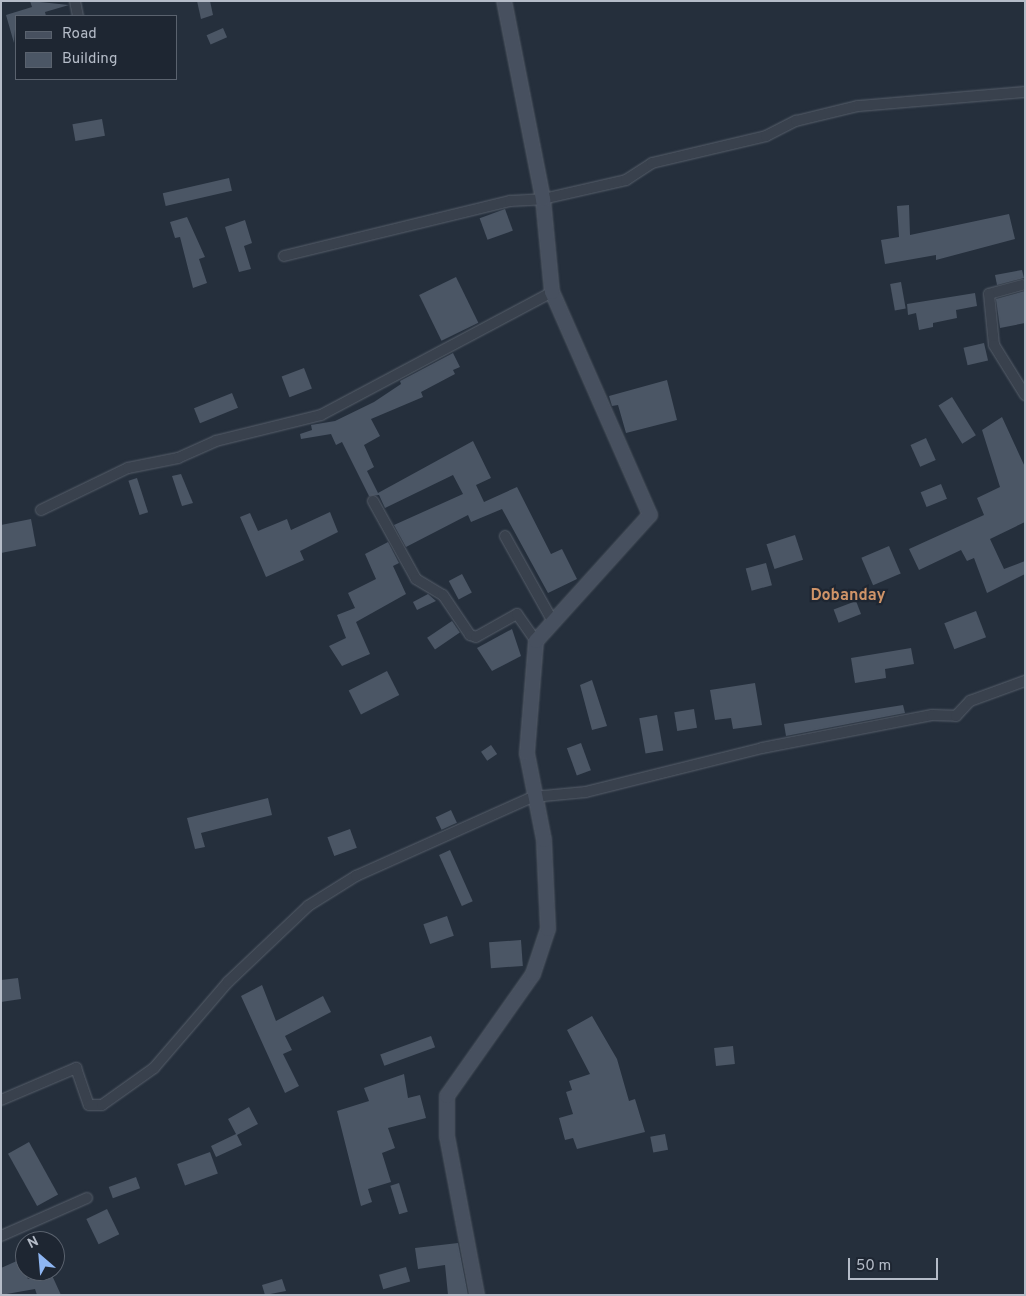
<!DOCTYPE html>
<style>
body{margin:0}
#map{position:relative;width:1026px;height:1296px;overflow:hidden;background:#252f3c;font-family:Overpass,sans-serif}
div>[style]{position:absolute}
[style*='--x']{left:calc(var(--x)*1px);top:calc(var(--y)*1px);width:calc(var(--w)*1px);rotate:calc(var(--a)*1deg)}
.building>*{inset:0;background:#4b5665;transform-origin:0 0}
.roads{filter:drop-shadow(0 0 1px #575f6b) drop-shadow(0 0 1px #575f6b)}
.street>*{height:10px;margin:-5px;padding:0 5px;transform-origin:5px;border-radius:5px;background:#39414d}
.secondary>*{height:14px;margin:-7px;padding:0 7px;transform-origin:7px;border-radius:7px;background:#47505f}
span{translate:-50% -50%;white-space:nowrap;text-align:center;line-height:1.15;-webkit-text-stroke:4.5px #1e2632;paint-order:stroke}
.quarter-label{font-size:16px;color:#d09468;font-weight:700}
.frame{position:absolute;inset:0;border:2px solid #b5bcc8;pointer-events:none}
.legend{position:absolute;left:15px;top:15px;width:162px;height:65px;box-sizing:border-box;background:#1e2632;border:1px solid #5a626e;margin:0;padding:6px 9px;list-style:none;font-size:15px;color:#b5bcc8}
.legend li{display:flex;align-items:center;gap:10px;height:25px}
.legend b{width:25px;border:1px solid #5a626e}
.north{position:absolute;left:15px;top:1231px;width:50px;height:50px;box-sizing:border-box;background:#1e2632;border:1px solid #5a626e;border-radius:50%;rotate:333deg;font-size:14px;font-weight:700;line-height:20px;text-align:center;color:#b5bcc8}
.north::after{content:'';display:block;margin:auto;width:18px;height:22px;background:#8eb6f3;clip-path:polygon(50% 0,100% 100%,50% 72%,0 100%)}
.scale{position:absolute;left:848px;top:1258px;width:90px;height:22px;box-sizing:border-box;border:2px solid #b5bcc8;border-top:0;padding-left:6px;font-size:15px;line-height:18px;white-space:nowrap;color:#b5bcc8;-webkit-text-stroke:4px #1e2632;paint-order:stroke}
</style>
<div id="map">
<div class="building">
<div style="clip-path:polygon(30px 1px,69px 5px,45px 12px,46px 16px,16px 16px,14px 43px,6px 15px,32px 7px)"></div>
<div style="clip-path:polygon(197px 1px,210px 1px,213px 15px,201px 19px)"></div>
<div style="left:223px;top:28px;width:10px;height:18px;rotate:66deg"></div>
<div style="left:102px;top:119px;width:17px;height:30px;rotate:80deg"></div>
<div style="left:229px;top:178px;width:13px;height:68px;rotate:77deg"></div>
<div style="clip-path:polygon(909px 205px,910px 235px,1009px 214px,1015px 239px,936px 260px,936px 255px,885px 264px,881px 240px,899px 237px,897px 206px)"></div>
<div style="left:505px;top:209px;width:23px;height:27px;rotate:70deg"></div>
<div style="clip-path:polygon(187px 217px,205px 257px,199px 259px,207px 283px,193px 288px,180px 237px,175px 238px,170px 222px)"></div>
<div style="clip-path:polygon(245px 220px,252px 243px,244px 246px,251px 269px,239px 272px,225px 227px)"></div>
<div style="clip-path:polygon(1022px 270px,1024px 278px,997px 285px,995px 275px)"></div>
<div style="left:456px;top:277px;width:51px;height:41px;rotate:64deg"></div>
<div style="left:901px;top:282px;width:27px;height:11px;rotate:80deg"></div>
<div style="clip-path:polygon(1025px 291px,1025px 323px,1000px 328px,996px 299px)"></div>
<div style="clip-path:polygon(975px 293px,977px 306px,956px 310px,957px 318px,933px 323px,933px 327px,919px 330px,916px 313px,908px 315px,907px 304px)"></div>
<div style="left:984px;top:343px;width:18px;height:21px;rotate:77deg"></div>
<div style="clip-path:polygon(453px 353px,460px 367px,453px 370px,455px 374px,421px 392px,423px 397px,371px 419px,380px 436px,364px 445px,374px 467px,367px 471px,378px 493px,473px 441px,491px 478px,476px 485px,484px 502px,517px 487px,551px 554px,562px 549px,577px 579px,548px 593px,502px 509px,471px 522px,468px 515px,406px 547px,394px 525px,463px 494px,453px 475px,385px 508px,379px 495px,369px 496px,342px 442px,336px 445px,331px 434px,301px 439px,300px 434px,312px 430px,311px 425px,335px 421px,374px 402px,401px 384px,400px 381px)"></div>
<div style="left:304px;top:368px;width:22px;height:24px;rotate:69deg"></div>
<div style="clip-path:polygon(667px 380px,677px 420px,626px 433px,618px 405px,612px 406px,609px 396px)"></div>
<div style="left:232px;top:393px;width:16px;height:41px;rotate:68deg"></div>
<div style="left:952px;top:397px;width:45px;height:16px;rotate:58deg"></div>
<div style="clip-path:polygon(1002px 417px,1025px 467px,1025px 522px,990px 539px,1004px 569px,1025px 561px,1025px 574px,987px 593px,974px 558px,967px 561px,961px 550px,919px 570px,909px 549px,984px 515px,977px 498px,1000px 487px,982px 430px)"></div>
<div style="left:926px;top:438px;width:24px;height:17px;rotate:66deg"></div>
<div style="clip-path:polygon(181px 474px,193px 503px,182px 506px,172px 476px)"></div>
<div style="left:137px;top:478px;width:36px;height:9px;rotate:72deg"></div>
<div style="left:941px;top:484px;width:16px;height:22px;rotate:68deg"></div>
<div style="clip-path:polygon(330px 512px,338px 532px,300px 551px,304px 560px,266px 577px,240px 517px,250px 513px,258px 531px,287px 519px,291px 530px)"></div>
<div style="clip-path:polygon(31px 519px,36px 546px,1px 553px,1px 525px)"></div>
<div style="left:795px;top:535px;width:26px;height:30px;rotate:72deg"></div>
<div style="clip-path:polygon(388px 542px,399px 563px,393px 566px,406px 594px,356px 622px,370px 654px,342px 666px,329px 646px,346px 638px,337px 615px,355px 608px,348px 593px,376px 579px,365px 554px)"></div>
<div style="left:889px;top:546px;width:30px;height:30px;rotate:67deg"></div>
<div style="left:766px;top:563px;width:23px;height:21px;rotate:75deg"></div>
<div style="left:462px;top:574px;width:21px;height:15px;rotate:62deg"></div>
<div style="clip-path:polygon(428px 594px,436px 601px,417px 610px,413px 602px)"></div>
<div style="left:856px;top:601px;width:14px;height:24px;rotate:69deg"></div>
<div style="left:976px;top:611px;width:28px;height:34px;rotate:69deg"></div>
<div style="left:452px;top:621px;width:14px;height:30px;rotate:56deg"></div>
<div style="clip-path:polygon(512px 629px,521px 656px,492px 671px,477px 648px)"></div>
<div style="clip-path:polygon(911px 648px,914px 664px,885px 669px,886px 678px,855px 683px,851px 658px)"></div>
<div style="left:387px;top:671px;width:27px;height:43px;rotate:63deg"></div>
<div style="clip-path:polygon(592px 680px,607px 726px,592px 730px,580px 685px)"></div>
<div style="clip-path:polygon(755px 683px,762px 725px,733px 729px,731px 718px,715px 720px,710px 690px)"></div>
<div style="clip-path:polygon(903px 705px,905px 713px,786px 736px,784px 724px)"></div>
<div style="left:694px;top:709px;width:19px;height:20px;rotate:81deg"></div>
<div style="left:657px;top:715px;width:36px;height:18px;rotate:80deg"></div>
<div style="left:581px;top:743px;width:29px;height:15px;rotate:70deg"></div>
<div style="left:491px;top:745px;width:11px;height:12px;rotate:56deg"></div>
<div style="clip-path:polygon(268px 798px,272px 815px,201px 833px,205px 847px,195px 849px,187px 818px)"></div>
<div style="left:451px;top:810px;width:14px;height:17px;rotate:65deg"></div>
<div style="left:350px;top:829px;width:20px;height:24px;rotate:70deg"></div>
<div style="left:450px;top:850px;width:56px;height:12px;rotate:66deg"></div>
<div style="left:447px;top:916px;width:21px;height:25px;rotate:71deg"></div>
<div style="left:521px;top:940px;width:26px;height:32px;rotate:86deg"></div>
<div style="clip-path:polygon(18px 978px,21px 999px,1px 1002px,1px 980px)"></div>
<div style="clip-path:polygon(262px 985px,276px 1021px,323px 996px,331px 1012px,285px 1036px,292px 1050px,283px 1054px,299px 1086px,285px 1093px,241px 996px)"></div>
<div style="clip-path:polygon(592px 1016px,617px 1059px,629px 1101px,635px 1099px,645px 1132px,577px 1149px,573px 1138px,565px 1140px,559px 1118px,573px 1114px,566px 1092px,572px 1090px,569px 1081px,590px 1074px,567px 1030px)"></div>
<div style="left:431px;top:1036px;width:12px;height:54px;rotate:70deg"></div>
<div style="left:733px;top:1046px;width:18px;height:19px;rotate:84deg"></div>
<div style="clip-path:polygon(404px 1074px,408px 1098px,420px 1095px,426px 1118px,388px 1128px,395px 1148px,382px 1153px,391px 1182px,368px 1189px,372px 1202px,361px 1206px,337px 1111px,369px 1101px,364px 1088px)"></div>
<div style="clip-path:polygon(249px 1107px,258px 1124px,237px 1135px,242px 1145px,216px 1157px,211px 1146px,236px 1134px,228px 1119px)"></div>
<div style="left:665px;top:1134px;width:16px;height:15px;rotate:79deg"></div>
<div style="left:29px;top:1142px;width:60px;height:24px;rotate:61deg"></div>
<div style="left:210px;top:1152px;width:23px;height:35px;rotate:70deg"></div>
<div style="left:136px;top:1177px;width:12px;height:29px;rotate:70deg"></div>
<div style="left:399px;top:1183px;width:30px;height:9px;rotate:73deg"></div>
<div style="left:107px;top:1209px;width:28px;height:23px;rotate:64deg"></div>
<div style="clip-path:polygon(458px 1243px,468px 1295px,448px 1295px,445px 1265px,418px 1269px,415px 1248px)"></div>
<div style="clip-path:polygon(19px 1260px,28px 1279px,50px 1271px,61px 1295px,37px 1295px,35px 1289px,1px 1295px,1px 1268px)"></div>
<div style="left:406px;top:1267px;width:15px;height:28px;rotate:74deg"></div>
<div style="clip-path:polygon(282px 1279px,286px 1291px,265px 1295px,262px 1285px)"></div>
</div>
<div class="roads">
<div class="street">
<div style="--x:75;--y:1;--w:15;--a:79"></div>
<div style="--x:284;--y:256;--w:233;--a:-13.7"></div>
<div style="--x:510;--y:201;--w:33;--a:-3"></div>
<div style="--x:543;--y:199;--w:85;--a:-12.9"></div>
<div style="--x:626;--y:180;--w:31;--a:-33"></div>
<div style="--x:652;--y:163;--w:117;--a:-13.3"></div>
<div style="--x:766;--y:136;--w:34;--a:-27"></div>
<div style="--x:796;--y:121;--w:64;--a:-13.6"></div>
<div style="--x:858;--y:106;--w:168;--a:-4.8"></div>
<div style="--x:1022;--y:285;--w:34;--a:165"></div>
<div style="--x:989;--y:294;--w:51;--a:84.4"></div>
<div style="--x:994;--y:345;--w:59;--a:58.2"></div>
<div style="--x:373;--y:501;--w:89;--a:61.1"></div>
<div style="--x:416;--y:579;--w:31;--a:31"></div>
<div style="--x:443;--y:595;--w:48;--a:56"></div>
<div style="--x:470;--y:635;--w:6;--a:18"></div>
<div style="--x:476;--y:637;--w:47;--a:-29.3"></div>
<div style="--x:517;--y:614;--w:33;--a:55"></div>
<div style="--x:41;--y:510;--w:97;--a:-25.8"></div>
<div style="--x:128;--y:468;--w:51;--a:-11.3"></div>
<div style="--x:178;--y:458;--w:42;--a:-24.1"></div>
<div style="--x:216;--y:441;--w:108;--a:-13.9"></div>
<div style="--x:321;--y:415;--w:262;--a:-28"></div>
<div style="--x:505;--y:536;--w:96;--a:60.8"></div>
<div style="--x:1;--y:1100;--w:82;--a:-23.1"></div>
<div style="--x:76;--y:1068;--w:39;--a:71"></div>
<div style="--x:89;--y:1105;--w:13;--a:0"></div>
<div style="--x:102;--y:1105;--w:64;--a:-35.4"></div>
<div style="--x:154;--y:1068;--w:113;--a:-49.3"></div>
<div style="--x:228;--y:982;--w:110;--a:-43.5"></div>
<div style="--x:308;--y:906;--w:57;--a:-32"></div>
<div style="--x:356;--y:876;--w:194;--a:-24.1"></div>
<div style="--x:533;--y:797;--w:53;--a:-5.4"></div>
<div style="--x:586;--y:792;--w:181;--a:-14"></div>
<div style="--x:762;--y:748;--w:173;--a:-11"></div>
<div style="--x:932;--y:715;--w:24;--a:2"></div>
<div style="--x:956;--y:716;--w:21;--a:-47"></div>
<div style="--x:970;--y:701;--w:59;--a:-20"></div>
<div style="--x:1;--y:1236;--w:94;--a:-23.8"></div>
</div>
<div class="secondary">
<div style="--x:477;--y:1295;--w:162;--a:-100.7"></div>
<div style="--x:447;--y:1136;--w:40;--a:-90"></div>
<div style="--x:447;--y:1096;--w:149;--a:-54.8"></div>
<div style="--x:533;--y:974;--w:47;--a:-71.6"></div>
<div style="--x:548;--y:929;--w:89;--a:-92.6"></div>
<div style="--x:544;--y:840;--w:89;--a:-101.1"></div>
<div style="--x:527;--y:753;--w:112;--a:-85.4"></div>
<div style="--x:536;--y:641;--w:170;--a:-47.9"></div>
<div style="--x:650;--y:515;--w:244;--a:-113.7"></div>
<div style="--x:552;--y:292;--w:93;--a:-95.5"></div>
<div style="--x:543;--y:199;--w:202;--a:-101.1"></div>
</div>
</div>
<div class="quarter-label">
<span style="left:848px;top:596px">Dobanday</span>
</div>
<div class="frame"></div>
<ul class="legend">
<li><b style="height:6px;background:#47505f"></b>Road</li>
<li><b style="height:14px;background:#4b5665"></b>Building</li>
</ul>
<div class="north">N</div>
<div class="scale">50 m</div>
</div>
